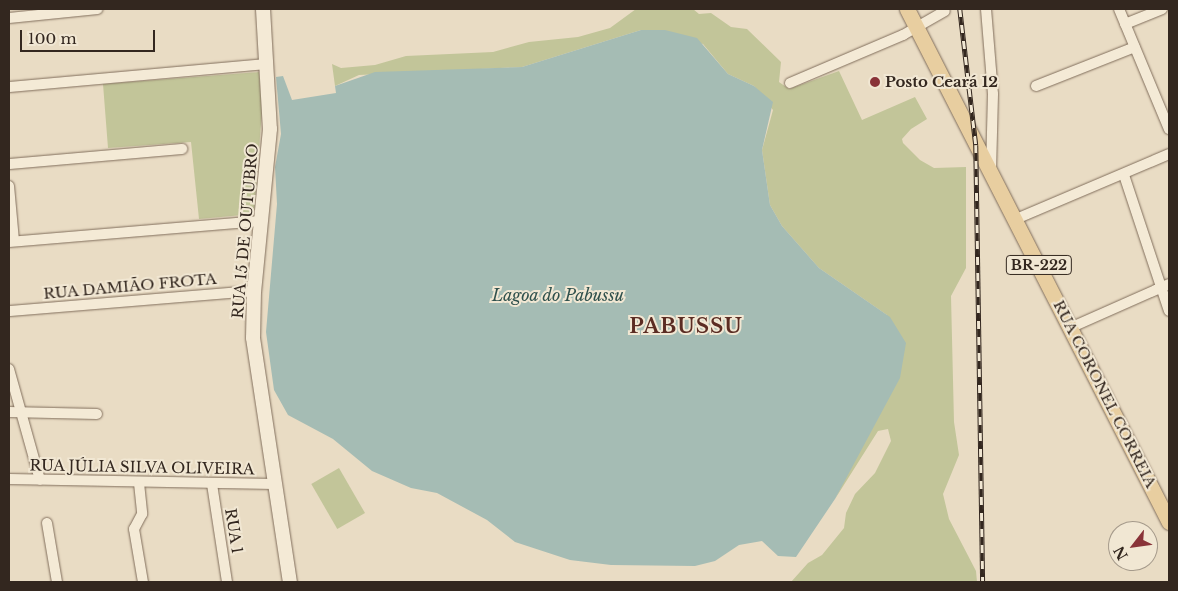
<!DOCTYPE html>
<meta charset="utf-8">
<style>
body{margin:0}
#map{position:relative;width:1178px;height:591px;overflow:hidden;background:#e9dcc4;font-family:"Libre Baskerville",serif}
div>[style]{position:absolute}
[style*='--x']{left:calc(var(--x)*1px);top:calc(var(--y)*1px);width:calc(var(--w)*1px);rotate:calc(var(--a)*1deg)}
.green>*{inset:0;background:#c2c599;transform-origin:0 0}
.water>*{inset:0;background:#a5bcb4}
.roads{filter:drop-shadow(0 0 1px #816e5c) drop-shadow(0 0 1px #816e5c)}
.minor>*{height:10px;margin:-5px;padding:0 5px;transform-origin:5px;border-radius:5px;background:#f4ead6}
.secondary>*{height:14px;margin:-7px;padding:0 7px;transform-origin:7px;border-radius:7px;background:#f4ead6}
.primary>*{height:15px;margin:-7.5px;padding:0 7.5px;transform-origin:7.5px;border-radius:7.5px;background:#e8cea0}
.rail>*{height:4.5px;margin-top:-2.25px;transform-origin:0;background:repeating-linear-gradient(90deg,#f1e7d3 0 8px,#33271f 0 16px);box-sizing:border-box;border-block:1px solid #33271f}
.dots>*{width:14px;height:14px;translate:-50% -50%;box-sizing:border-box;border:2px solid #f1e7d3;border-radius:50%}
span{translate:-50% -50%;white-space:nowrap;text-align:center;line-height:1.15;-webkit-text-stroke:4px #f1e7d3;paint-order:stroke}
.shield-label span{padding:1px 4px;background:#f1e7d3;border:1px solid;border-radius:4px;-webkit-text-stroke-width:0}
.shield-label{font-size:14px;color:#33271f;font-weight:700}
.poi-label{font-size:15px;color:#33271f;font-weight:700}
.left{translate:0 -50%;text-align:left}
.street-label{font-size:15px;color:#33271f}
.water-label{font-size:16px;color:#30514d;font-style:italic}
.district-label{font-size:20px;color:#5b2c23;font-weight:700;letter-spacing:1px}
.frame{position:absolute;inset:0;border:10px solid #33271f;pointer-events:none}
.north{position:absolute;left:1108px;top:521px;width:50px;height:50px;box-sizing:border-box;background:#f1e7d3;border:1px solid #a59a8b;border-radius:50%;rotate:240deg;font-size:14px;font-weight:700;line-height:20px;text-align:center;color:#33271f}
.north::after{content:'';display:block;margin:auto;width:18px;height:22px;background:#893338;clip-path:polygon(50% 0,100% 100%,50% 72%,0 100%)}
.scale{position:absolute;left:20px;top:30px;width:135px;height:22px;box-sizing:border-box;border:2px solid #33271f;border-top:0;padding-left:6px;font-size:15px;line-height:18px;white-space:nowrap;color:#33271f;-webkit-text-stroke:4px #f1e7d3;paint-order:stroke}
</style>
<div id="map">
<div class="green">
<div style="clip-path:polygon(636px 9px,693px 9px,699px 14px,711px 13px,731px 27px,747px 29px,781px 62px,779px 82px,789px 89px,839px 71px,862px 120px,915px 97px,927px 119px,911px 129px,902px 139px,903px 143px,920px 160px,934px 168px,966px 167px,966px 268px,951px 296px,954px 422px,959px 455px,943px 494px,949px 519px,976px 571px,977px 582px,791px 582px,808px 563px,822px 555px,844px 528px,846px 513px,855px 494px,875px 473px,891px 441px,888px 429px,878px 431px,835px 499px,874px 420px,887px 315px,819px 268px,782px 226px,770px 205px,762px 150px,773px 110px,754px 86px,728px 74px,703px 44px,641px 30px,522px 67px,359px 75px,335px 86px,332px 64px,341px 68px,375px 65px,406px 56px,493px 52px,529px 42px,578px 37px,610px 28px)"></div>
<div style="clip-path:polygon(259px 72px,262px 111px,254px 214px,199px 219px,191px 142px,108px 148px,103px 84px)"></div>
<div style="left:339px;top:468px;width:52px;height:32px;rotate:60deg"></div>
</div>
<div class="water">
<div style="clip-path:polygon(641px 30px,665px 30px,697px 38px,728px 74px,754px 86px,773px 102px,762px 150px,770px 205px,782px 226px,819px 268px,890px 317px,906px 343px,900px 378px,835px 499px,796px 557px,778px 556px,762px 541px,739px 545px,715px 561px,695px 566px,611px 565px,570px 560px,515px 542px,487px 520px,437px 493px,411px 488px,372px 471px,333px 439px,288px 415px,274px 390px,266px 332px,277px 204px,275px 167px,281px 134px,276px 77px,283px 76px,292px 100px,336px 93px,335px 86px,375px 72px,522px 67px)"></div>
</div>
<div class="roads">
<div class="minor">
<div style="--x:986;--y:9;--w:85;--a:85.3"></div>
<div style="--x:993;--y:94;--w:78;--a:91.5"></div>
<div style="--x:1119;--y:9;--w:130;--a:67.4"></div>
<div style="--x:9;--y:18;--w:89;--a:-5.8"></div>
<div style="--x:1125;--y:24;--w:40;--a:-22"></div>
<div style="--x:790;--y:83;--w:123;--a:-23"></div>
<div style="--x:903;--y:35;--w:48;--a:-29.7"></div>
<div style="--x:1036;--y:86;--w:106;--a:-21.5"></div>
<div style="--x:9;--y:87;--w:259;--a:-5.1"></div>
<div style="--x:9;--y:164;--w:174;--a:-5"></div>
<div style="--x:1124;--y:175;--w:143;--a:71.7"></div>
<div style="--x:9;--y:186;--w:55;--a:84.8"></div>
<div style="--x:1016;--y:219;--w:166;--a:-23"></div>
<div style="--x:9;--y:242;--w:252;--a:-4.8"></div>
<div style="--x:9;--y:311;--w:246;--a:-4.7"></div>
<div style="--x:1072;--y:327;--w:106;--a:-23.9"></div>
<div style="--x:9;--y:369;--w:115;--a:74.4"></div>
<div style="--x:9;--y:412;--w:88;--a:1.3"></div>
<div style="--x:9;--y:479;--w:265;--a:1.1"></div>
<div style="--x:139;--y:483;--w:31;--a:84"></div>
<div style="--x:142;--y:514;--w:17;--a:118"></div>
<div style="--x:134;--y:529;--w:54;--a:80.4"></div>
<div style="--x:212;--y:484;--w:99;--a:81.3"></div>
<div style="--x:47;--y:523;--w:60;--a:80.4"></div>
</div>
<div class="secondary">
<div style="--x:263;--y:9;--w:120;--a:86.7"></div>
<div style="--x:270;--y:129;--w:163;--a:95.6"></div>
<div style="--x:254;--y:291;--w:47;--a:91.2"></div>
<div style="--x:253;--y:338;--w:247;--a:81.4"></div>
</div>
<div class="primary">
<div style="--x:907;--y:9;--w:576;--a:62.95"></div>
</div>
</div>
<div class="rail">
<div style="--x:960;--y:9;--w:137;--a:83.3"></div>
<div style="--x:976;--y:145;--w:437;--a:89.1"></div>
</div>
<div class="dots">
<div style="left:875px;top:82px;background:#893338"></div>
</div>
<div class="shield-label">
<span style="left:1039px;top:265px">BR-222</span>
</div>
<div class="poi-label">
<span class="left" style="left:885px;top:82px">Posto Ceará 12</span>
</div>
<div class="street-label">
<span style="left:245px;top:231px;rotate:-85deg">RUA 15 DE OUTUBRO</span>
<span style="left:130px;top:286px;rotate:-5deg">RUA DAMIÃO FROTA</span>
<span style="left:1105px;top:394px;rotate:63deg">RUA CORONEL CORREIA</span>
<span style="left:142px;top:467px;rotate:1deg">RUA JÚLIA SILVA OLIVEIRA</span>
<span style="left:234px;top:531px;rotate:81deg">RUA 1</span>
</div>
<div class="water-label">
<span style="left:558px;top:295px">Lagoa do Pabussu</span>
</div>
<div class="district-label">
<span style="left:686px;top:326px">PABUSSU</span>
</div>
<div class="frame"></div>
<div class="north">N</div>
<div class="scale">100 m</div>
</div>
